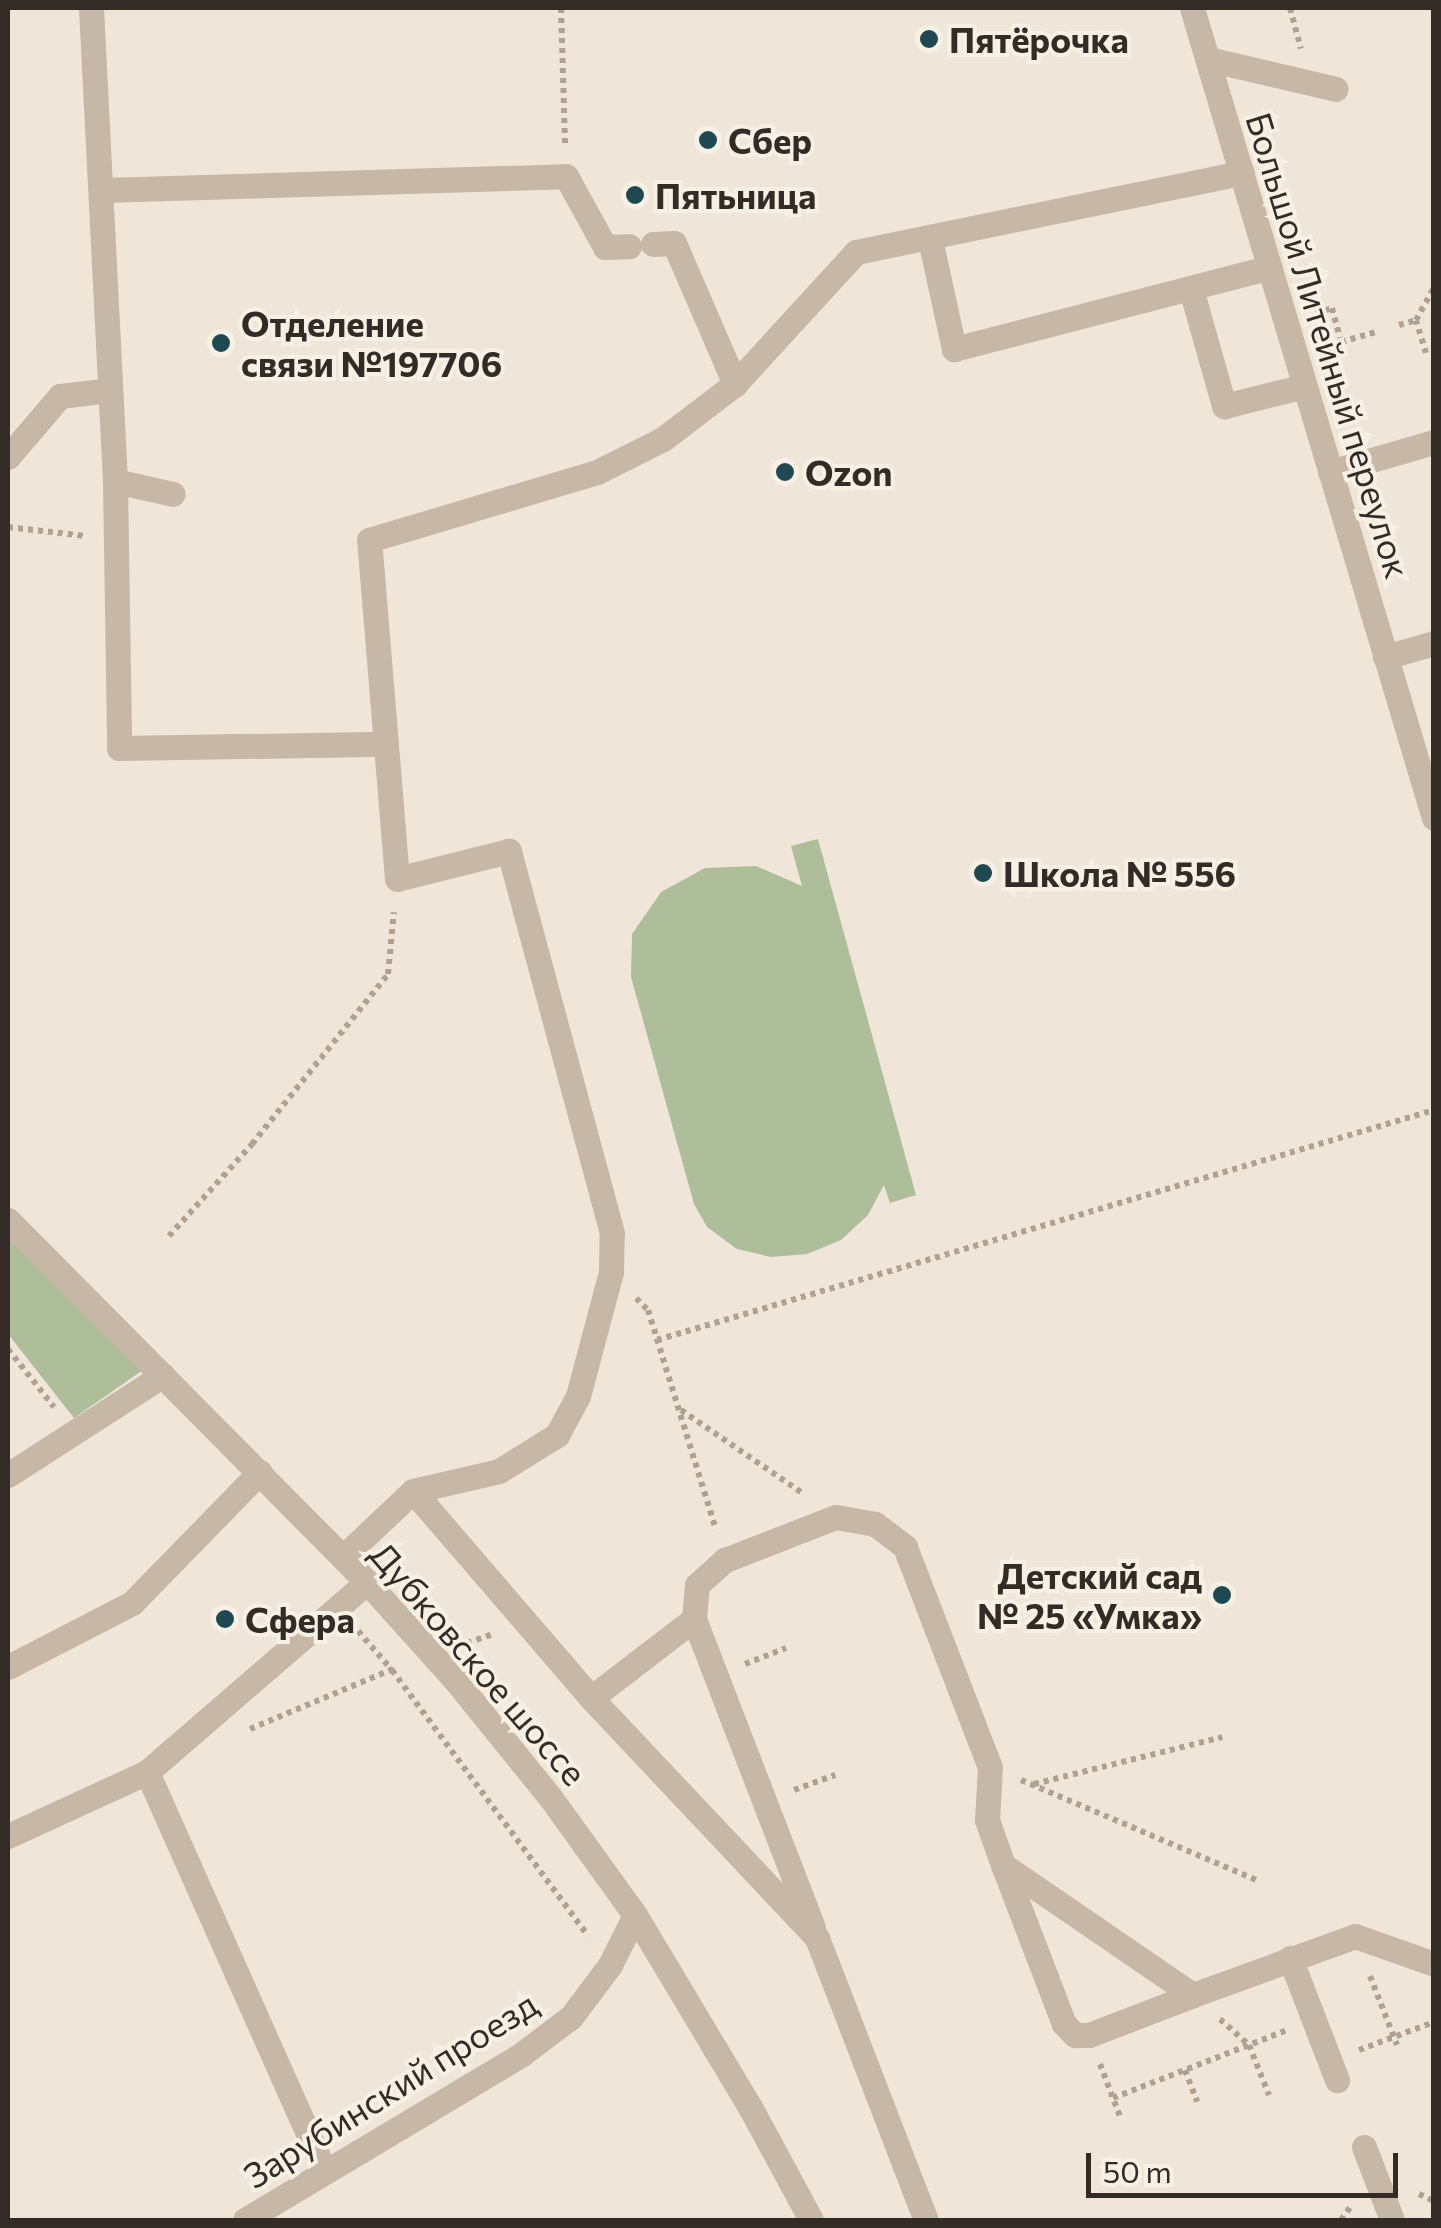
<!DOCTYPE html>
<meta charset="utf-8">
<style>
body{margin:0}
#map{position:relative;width:1441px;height:2228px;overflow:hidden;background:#efe6d9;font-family:Commissioner,sans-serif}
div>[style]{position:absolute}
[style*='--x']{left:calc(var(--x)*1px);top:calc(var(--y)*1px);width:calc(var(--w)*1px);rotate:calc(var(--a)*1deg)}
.green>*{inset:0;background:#aebd9a}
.path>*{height:6px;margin-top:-3px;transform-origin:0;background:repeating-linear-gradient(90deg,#b1a190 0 5px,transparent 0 10px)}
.service>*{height:25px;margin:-12.5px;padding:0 12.5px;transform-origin:12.5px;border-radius:12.5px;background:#c6b7a6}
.minor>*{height:25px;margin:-12.5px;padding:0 12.5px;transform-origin:12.5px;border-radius:12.5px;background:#c6b7a6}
.dots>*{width:28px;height:28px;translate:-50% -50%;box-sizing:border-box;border:5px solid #f7f0e5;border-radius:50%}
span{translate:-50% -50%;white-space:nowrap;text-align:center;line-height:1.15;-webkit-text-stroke:8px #f7f0e5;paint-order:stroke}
.poi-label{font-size:35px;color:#332b26;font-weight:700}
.left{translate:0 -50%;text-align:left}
.right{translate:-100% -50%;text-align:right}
.street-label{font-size:35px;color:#332b26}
.frame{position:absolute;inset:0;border:10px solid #332b26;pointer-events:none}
.scale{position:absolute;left:1086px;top:2153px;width:312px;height:45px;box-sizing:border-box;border:5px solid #332b26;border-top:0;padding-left:12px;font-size:30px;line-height:35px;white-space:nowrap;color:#332b26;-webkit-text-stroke:8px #f7f0e5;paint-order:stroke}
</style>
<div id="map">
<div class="green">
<div style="clip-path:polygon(818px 839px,916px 1195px,890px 1203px,884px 1185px,868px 1215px,841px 1240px,807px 1254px,771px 1257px,737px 1249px,707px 1227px,694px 1204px,631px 977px,632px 934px,661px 892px,705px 868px,756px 866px,802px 886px,791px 846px)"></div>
<div style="clip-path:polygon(8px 1238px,143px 1370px,74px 1418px,8px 1334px)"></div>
</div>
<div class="path">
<div style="--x:561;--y:8;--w:138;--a:88.3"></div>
<div style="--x:1290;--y:8;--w:42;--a:75"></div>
<div style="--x:1315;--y:313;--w:18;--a:-16"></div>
<div style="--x:1332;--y:308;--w:35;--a:75"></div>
<div style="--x:1341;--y:342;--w:36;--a:-16"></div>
<div style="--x:1399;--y:325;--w:18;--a:-16"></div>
<div style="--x:1426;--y:353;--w:34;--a:-107"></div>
<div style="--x:1416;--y:320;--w:37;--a:-61"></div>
<div style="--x:8;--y:527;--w:78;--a:6.7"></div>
<div style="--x:169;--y:1236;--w:124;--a:-47.9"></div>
<div style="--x:252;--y:1144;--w:218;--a:-51.3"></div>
<div style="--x:388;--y:974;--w:62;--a:-84.5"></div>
<div style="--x:636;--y:1298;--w:17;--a:45"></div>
<div style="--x:648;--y:1310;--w:230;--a:72.8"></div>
<div style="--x:657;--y:1340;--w:810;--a:-16.49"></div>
<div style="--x:8;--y:1349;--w:74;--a:51.6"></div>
<div style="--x:681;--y:1410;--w:147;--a:34.4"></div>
<div style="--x:358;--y:1631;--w:52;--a:48.9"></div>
<div style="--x:392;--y:1670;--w:330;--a:53.6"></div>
<div style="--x:467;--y:1643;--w:28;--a:-19"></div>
<div style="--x:745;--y:1664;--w:44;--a:-21.3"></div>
<div style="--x:250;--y:1729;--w:157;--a:-22.8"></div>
<div style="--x:1021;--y:1780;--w:259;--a:23"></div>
<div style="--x:1034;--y:1784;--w:194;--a:-14"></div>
<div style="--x:794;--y:1790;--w:44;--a:-20.1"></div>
<div style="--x:1370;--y:1976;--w:74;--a:68.6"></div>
<div style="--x:1220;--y:2019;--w:39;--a:42"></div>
<div style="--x:1249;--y:2045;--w:54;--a:68.2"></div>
<div style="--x:1359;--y:2050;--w:80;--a:-20.5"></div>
<div style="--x:1100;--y:2064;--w:59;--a:69.1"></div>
<div style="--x:1185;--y:2070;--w:34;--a:69"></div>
<div style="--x:1113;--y:2098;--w:185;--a:-21.3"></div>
<div style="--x:1419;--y:2194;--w:17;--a:25"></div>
<div style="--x:1341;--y:2220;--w:19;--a:-54"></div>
</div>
<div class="service">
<div style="--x:91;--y:8;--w:474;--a:87.1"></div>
<div style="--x:115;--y:481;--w:59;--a:12.6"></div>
<div style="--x:1208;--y:59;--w:131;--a:13.2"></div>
<div style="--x:101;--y:190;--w:465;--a:-1.7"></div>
<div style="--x:566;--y:176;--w:81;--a:61.2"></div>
<div style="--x:605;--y:247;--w:24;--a:-2"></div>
<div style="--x:930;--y:239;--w:113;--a:77.7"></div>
<div style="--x:954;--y:349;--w:326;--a:-14.5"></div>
<div style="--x:653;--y:244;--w:21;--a:-3"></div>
<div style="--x:674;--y:243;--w:154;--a:66.6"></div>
<div style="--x:1191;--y:289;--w:122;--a:74.2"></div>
<div style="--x:1224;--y:406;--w:83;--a:-13.9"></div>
<div style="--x:8;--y:457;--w:80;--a:-49.6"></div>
<div style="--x:60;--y:396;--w:50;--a:-6.8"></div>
<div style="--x:1330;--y:472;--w:108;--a:-16.1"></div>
<div style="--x:115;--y:481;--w:267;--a:89.1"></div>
<div style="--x:119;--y:748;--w:267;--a:-0.9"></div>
<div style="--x:1385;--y:657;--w:51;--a:-15.9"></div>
<div style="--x:413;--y:1491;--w:273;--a:49.3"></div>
<div style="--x:591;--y:1698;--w:330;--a:46.7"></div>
<div style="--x:817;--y:1938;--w:302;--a:68.9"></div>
<div style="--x:343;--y:1557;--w:96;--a:-43.3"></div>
<div style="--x:413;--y:1491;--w:88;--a:-13.1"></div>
<div style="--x:499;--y:1471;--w:68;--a:-31.8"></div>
<div style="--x:557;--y:1435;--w:44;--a:-61.7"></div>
<div style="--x:578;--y:1396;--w:128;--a:-75.1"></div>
<div style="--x:611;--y:1272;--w:39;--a:-89"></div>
<div style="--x:612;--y:1233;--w:396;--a:-105.1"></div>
<div style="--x:509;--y:851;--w:115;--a:166"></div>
<div style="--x:397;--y:879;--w:340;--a:-94.7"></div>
<div style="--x:369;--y:540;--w:238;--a:-16.6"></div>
<div style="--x:597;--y:472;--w:74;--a:-26.6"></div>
<div style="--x:663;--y:439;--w:91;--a:-37.4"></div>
<div style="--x:735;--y:384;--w:179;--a:-47.5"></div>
<div style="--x:856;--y:252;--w:394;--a:-11.6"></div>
<div style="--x:694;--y:1619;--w:330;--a:68.9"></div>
<div style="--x:8;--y:1667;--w:140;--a:-27.3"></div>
<div style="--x:132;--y:1603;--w:183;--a:-45.7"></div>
<div style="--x:591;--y:1698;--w:130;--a:-37.5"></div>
<div style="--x:694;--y:1619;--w:34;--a:-85"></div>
<div style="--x:697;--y:1585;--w:38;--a:-42"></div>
<div style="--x:725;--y:1560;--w:119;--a:-21.2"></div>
<div style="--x:836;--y:1517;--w:40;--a:10"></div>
<div style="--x:875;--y:1524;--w:38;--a:37"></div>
<div style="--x:905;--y:1547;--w:236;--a:68.9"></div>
<div style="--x:990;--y:1767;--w:53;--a:93.2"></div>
<div style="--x:987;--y:1820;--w:48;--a:70.4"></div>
<div style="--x:1003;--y:1865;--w:230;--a:34.4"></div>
<div style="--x:1193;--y:1995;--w:172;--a:-20"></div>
<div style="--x:1355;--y:1936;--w:84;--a:19.5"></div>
<div style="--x:147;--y:1772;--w:437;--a:66"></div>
<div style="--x:8;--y:1836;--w:153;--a:-24.7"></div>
<div style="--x:147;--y:1772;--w:291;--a:-40.8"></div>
<div style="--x:1003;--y:1865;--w:170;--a:69"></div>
<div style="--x:1064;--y:2024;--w:16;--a:45"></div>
<div style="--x:1075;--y:2035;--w:14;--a:0"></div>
<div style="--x:1089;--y:2035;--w:111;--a:-21"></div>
<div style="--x:1290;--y:1958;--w:131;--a:68.9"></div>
<div style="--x:1364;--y:2147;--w:78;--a:69"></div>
</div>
<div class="minor">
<div style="--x:1192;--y:8;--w:845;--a:73.37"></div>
<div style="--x:8;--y:1220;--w:510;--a:45.24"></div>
<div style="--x:367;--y:1582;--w:133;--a:48"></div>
<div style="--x:456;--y:1681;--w:149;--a:51"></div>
<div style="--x:550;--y:1797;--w:145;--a:54.2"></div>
<div style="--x:635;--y:1915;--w:224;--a:59.1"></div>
<div style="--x:750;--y:2107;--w:128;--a:61.6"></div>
<div style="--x:8;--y:1475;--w:184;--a:-32.8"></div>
<div style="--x:245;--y:2220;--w:323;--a:-30.9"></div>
<div style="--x:522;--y:2054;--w:61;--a:-37.1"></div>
<div style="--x:571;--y:2017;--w:65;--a:-53.1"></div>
<div style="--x:610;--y:1965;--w:56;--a:-63.4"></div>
</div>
<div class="dots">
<div style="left:929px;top:39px;background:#1f4951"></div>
<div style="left:708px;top:140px;background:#1f4951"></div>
<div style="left:635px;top:195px;background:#1f4951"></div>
<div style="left:221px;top:343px;background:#1f4951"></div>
<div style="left:785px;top:472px;background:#1f4951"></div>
<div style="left:983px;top:873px;background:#1f4951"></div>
<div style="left:1222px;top:1595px;background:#1f4951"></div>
<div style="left:225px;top:1619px;background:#1f4951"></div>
</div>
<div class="poi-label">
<span class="left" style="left:949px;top:39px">Пятёрочка</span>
<span class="left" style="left:728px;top:140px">Сбер</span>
<span class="left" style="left:655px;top:195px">Пятьница</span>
<span class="left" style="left:241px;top:343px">Отделение<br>связи №197706</span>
<span class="left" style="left:805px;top:472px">Ozon</span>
<span class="left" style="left:1003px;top:873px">Школа № 556</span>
<span class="right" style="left:1202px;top:1595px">Детский сад<br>№ 25 «Умка»</span>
<span class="left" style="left:245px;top:1619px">Сфера</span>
</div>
<div class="street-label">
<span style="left:1329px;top:345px;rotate:73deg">Большой Литейный переулок</span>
<span style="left:479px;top:1663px;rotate:49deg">Дубковское шоссе</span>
<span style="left:390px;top:2089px;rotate:-32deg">Зарубинский проезд</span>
</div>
<div class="frame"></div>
<div class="scale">50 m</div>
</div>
